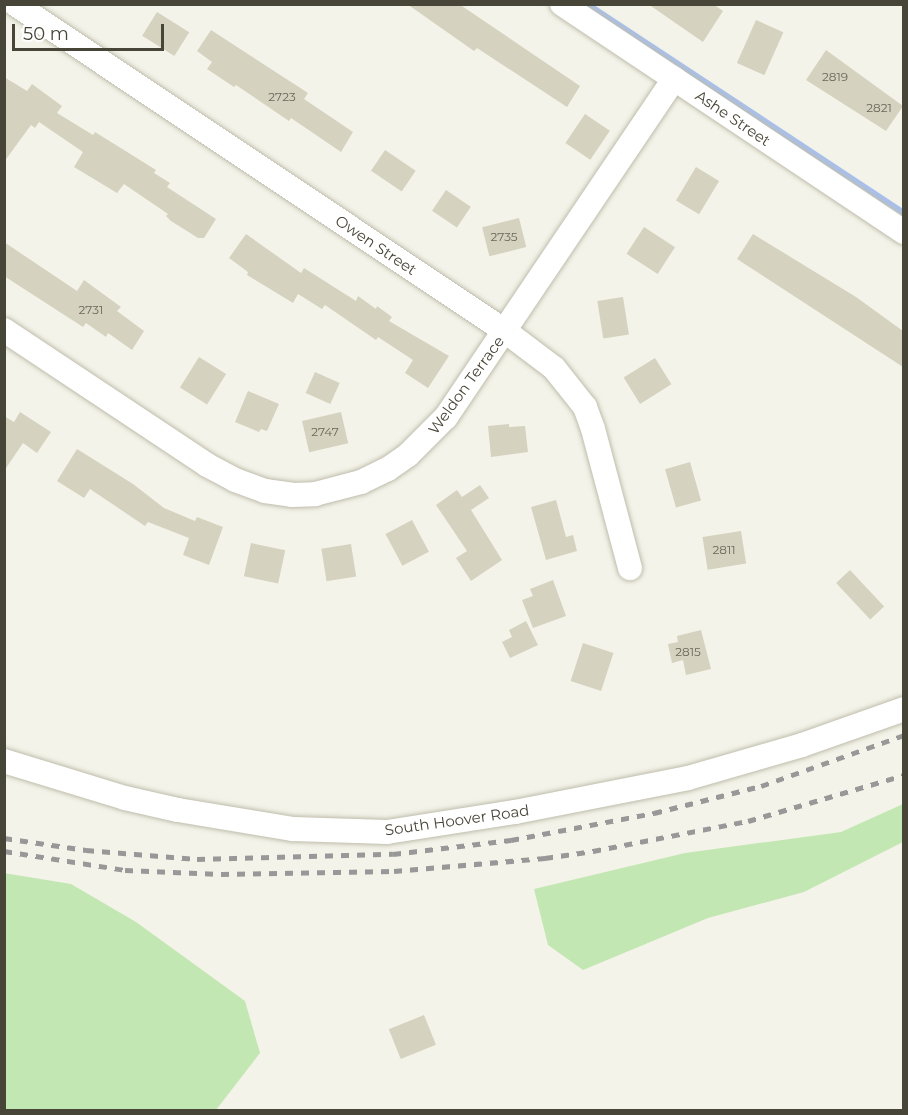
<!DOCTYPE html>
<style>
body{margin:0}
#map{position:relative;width:908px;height:1115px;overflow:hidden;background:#f4f3e9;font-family:Montserrat,sans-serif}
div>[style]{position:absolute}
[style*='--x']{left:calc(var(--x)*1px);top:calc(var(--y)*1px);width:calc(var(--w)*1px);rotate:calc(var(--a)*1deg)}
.green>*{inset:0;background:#c3e7b3}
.stream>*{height:6px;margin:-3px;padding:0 3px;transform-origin:3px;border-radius:3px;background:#a8c0ee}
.building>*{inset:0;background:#d5d2bf;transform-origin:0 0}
.roads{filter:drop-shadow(0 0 2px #bfbdac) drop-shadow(0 0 2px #bfbdac)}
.street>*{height:24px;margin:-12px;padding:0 12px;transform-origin:12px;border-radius:12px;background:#fff}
.rail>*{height:4.5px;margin-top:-2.25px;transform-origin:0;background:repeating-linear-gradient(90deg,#989898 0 8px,transparent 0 16px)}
span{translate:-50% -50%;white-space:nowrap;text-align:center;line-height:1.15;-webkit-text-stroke:4.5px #fff;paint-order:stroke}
.number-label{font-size:12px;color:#6a685a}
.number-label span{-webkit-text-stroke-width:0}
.street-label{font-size:15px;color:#474538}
.frame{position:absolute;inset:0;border:6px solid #474538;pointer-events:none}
.scale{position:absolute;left:12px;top:24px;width:152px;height:27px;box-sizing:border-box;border:3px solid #474538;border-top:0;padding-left:8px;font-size:18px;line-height:21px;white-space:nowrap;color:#474538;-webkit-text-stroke:4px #fff;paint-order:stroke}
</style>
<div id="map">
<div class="green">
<div style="clip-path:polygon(903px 804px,903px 842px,804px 892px,708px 918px,583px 970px,548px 945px,534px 889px,685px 853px,841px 832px)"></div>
<div style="clip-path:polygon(4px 873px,71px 884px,136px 922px,245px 1001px,260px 1053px,216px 1110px,5px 1110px)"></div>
</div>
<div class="stream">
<div style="--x:587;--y:4;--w:380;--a:33.4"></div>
</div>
<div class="building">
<div style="clip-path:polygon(407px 4px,459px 4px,580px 86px,567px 107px,477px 48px,474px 51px)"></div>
<div style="clip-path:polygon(648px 4px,713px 4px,723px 11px,703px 42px)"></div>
<div style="left:157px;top:12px;width:38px;height:28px;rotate:32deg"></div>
<div style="left:756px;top:20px;width:30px;height:47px;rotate:24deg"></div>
<div style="clip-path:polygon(211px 30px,308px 93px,304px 99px,353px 132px,341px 152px,291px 118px,289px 121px,236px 85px,234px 87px,207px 69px,212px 62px,197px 51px)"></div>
<div style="clip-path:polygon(826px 50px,903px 106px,886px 131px,806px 80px)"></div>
<div style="clip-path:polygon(4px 77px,27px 91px,32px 84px,62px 106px,57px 113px,93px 135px,95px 132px,156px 170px,154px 173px,170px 183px,167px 187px,216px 219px,204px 238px,198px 238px,171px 221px,166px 216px,168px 214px,124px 184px,117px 193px,74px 167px,83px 152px,39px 122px,35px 128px,31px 125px,4px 162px)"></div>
<div style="left:585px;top:114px;width:30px;height:35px;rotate:34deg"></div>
<div style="left:385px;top:150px;width:37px;height:25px;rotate:34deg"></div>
<div style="left:696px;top:167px;width:27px;height:39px;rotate:31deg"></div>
<div style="left:446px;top:190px;width:30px;height:25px;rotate:34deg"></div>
<div style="left:519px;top:218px;width:30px;height:38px;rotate:76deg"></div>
<div style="left:644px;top:227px;width:37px;height:32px;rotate:33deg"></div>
<div style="clip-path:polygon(246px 234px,301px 273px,304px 268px,356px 301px,358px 296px,376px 309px,377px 306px,392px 317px,389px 321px,449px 356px,428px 388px,405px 373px,413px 360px,378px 337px,376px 340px,325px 305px,322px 309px,298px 294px,293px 303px,247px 275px,248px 272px,229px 258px)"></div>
<div style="clip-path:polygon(753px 234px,856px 297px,903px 331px,903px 367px,737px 259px)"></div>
<div style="clip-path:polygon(4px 242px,77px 291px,84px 280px,121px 307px,117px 311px,144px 331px,132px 350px,108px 333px,106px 337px,86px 323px,83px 327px,4px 276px)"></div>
<div style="left:623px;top:297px;width:38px;height:26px;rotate:81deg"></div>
<div style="left:199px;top:357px;width:32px;height:36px;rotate:32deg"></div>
<div style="left:655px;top:358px;width:31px;height:37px;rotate:58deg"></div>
<div style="left:315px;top:372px;width:27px;height:23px;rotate:24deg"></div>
<div style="clip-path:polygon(248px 391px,279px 404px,267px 431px,261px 429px,259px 432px,235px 422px)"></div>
<div style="clip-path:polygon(20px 412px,51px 432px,37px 453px,23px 443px,4px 471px,4px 416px,14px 422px)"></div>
<div style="left:341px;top:412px;width:32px;height:40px;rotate:77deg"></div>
<div style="clip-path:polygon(509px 424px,509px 427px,525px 426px,528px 452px,491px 457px,488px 426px)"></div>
<div style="clip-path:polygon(77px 449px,133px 484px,164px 508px,195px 521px,197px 517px,223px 527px,209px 565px,183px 555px,189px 538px,148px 522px,145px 526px,90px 489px,84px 498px,57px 481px)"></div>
<div style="left:690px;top:462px;width:40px;height:26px;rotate:74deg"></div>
<div style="clip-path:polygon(480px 485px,489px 498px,471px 510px,502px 560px,471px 581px,456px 558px,467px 551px,436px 505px,457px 490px,462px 497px)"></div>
<div style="clip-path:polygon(556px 500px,566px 537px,573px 535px,577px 551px,546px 560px,531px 507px)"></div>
<div style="left:412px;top:520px;width:36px;height:30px;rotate:62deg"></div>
<div style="left:741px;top:531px;width:33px;height:39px;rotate:81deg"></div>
<div style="left:251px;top:543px;width:35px;height:34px;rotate:12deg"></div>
<div style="left:351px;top:544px;width:33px;height:30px;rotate:81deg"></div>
<div style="left:850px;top:570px;width:50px;height:19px;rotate:47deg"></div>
<div style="clip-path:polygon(553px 580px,566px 616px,533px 628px,522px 600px,533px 596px,530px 589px)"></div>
<div style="clip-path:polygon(526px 621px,538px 645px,510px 658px,502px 642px,512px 637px,509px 630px)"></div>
<div style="clip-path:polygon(701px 630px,711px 669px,686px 675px,683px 660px,672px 663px,668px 644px,678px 642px,677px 636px)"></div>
<div style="left:583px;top:643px;width:32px;height:40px;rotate:18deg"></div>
<div style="left:424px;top:1015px;width:32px;height:38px;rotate:68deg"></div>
</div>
<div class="roads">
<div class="street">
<div style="--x:15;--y:4;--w:589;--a:33.72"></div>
<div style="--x:505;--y:331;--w:61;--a:37.1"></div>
<div style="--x:554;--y:368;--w:50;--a:51.5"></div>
<div style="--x:585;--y:407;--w:23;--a:70"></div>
<div style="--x:593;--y:429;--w:144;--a:75.1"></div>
<div style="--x:562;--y:4;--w:411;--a:33.7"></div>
<div style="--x:4;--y:330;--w:244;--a:33.6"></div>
<div style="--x:207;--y:465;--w:32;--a:28"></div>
<div style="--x:235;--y:480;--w:32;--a:20"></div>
<div style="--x:265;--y:491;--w:27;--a:8"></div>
<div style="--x:292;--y:495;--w:23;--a:-2"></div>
<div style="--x:315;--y:494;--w:48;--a:-14.6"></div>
<div style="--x:361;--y:482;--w:30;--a:-26"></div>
<div style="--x:388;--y:469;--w:24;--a:-35"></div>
<div style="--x:408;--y:455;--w:54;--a:-45"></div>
<div style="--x:446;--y:417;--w:408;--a:-56"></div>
<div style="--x:4;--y:761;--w:127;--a:17"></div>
<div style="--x:125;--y:798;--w:54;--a:12.8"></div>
<div style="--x:178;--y:810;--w:117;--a:9.4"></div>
<div style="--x:293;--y:829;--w:94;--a:1.8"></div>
<div style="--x:387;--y:832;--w:130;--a:-8.9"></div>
<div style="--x:515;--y:812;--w:176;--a:-11.1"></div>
<div style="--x:688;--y:778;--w:119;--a:-16.1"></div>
<div style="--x:802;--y:745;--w:108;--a:-19.4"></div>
</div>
</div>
<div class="rail">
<div style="--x:4;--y:838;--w:83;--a:8.3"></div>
<div style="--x:86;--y:850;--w:111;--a:4.6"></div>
<div style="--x:197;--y:859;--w:196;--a:-1.5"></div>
<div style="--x:393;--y:854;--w:119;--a:-6.8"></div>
<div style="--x:511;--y:840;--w:146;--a:-10.7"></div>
<div style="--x:654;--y:813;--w:110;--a:-14.2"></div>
<div style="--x:761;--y:786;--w:152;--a:-19.6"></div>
<div style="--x:4;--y:851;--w:122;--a:8.9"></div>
<div style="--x:125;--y:870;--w:96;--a:2.4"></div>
<div style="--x:221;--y:874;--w:173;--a:-1"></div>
<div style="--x:394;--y:871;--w:152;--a:-4.9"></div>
<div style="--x:545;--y:858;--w:49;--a:-8.3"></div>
<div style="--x:593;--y:851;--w:158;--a:-11"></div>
<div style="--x:748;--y:821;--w:163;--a:-16.4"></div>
</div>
<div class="number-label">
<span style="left:835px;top:77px">2819</span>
<span style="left:282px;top:97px">2723</span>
<span style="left:879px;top:108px">2821</span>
<span style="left:504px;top:237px">2735</span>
<span style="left:91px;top:310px">2731</span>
<span style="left:325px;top:432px">2747</span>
<span style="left:724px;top:550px">2811</span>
<span style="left:688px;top:652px">2815</span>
</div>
<div class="street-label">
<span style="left:733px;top:118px;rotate:34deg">Ashe Street</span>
<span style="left:376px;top:245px;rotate:34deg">Owen Street</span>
<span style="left:466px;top:385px;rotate:-54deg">Weldon Terrace</span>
<span style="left:457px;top:820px;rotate:-8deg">South Hoover Road</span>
</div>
<div class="frame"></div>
<div class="scale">50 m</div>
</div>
